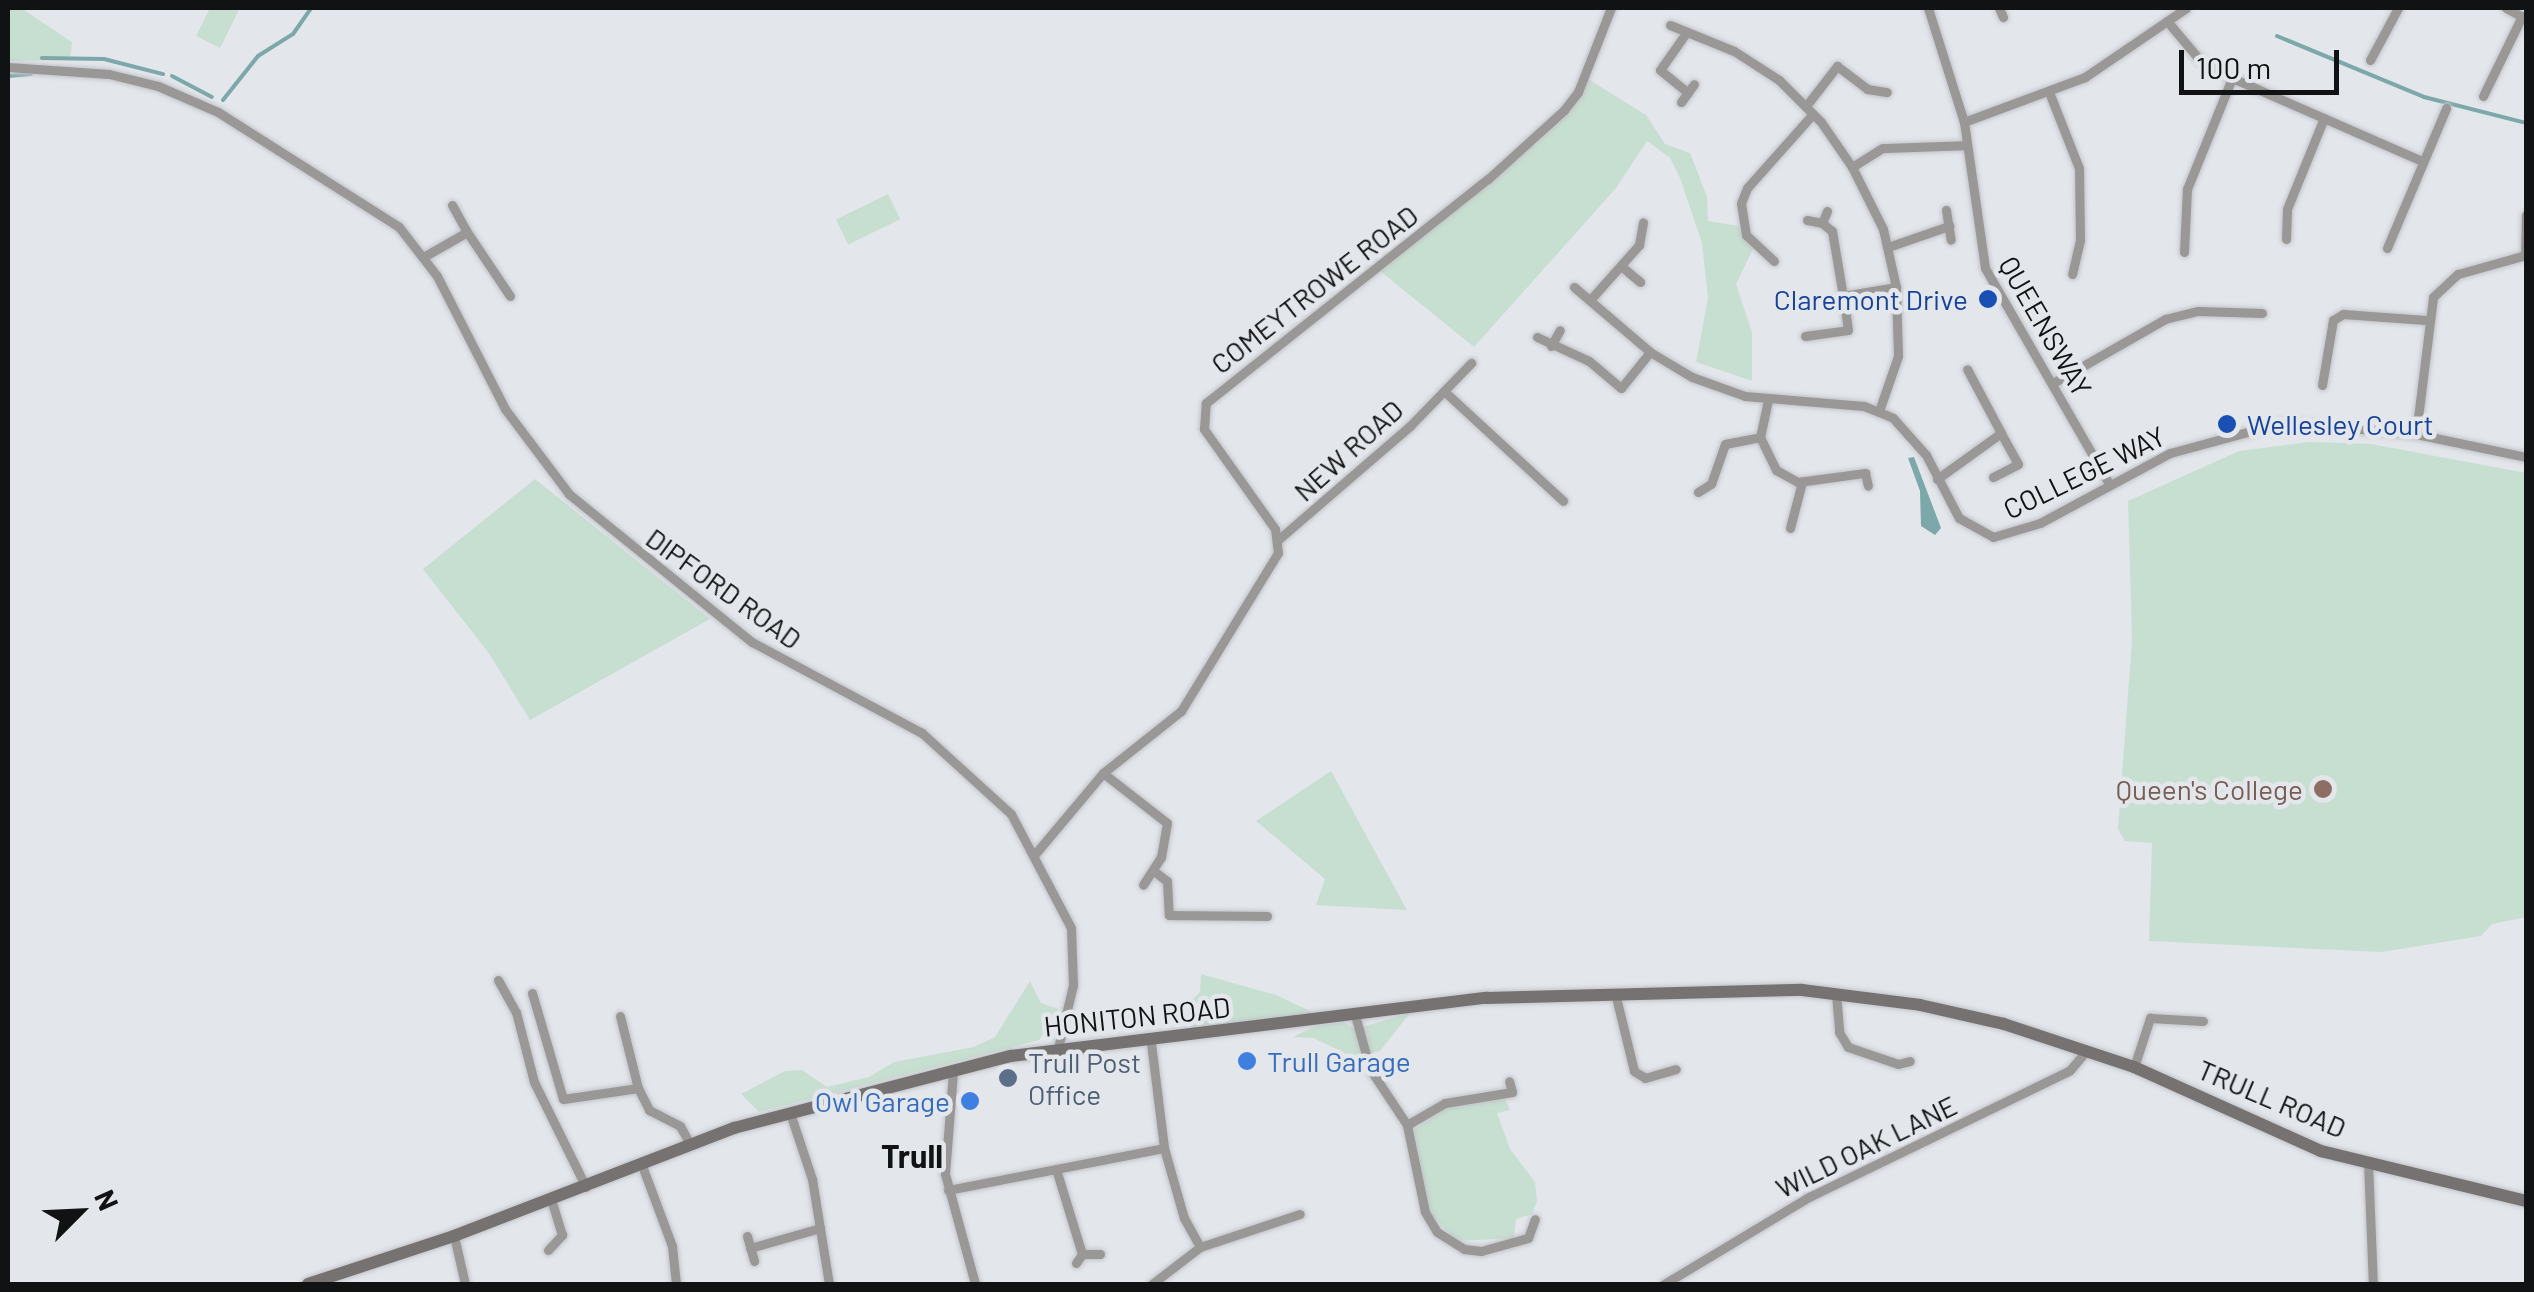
<!DOCTYPE html>
<style>
body{margin:0}
#map{position:relative;width:2534px;height:1292px;overflow:hidden;background:#e3e6eb;font-family:Barlow,sans-serif}
div>[style]{position:absolute}
[style*='--x']{left:calc(var(--x)*1px);top:calc(var(--y)*1px);width:calc(var(--w)*1px);rotate:calc(var(--a)*1deg)}
.green>*{inset:0;background:#c7dfd1;transform-origin:0 0}
.water>*{inset:0;background:#7ca8aa}
.stream>*{height:4px;margin:-2px;padding:0 2px;transform-origin:2px;border-radius:2px;background:#7ca8aa}
.roads{filter:drop-shadow(0 0 2px #c1c4c9) drop-shadow(0 0 2px #c1c4c9)}
.street>*{height:9px;margin:-4.5px;padding:0 4.5px;transform-origin:4.5px;border-radius:4.5px;background:#9a9797}
.secondary>*{height:12px;margin:-6px;padding:0 6px;transform-origin:6px;border-radius:6px;background:#767271}
.dots>*{width:28px;height:28px;translate:-50% -50%;box-sizing:border-box;border:5px solid #e3e6eb;border-radius:50%}
span{translate:-50% -50%;white-space:nowrap;text-align:center;line-height:1.15;-webkit-text-stroke:9px #e3e6eb;paint-order:stroke}
.street-label{font-size:28px;color:#111214}
.transit-label{font-size:28px;color:#164399}
.right{translate:-100% -50%;text-align:right}
.left{translate:0 -50%;text-align:left}
.education-label{font-size:28px;color:#785e54}
.shop-label{font-size:28px;color:#366cbe}
.service-label{font-size:28px;color:#4e5e75}
.quarter-label{font-size:32px;color:#111214;font-weight:700}
.frame{position:absolute;inset:0;border:10px solid #111214;pointer-events:none}
.north{position:absolute;left:30px;top:1162px;width:100px;height:100px;-webkit-text-stroke:8px #e3e6eb;paint-order:stroke;rotate:66deg;font-size:28px;font-weight:700;line-height:40px;text-align:center;color:#111214}
.north::after{content:'';display:block;margin:auto;width:35px;height:45px;background:#111214;clip-path:polygon(50% 0,100% 100%,50% 72%,0 100%)}
.scale{position:absolute;left:2179px;top:50px;width:160px;height:45px;box-sizing:border-box;border:5px solid #111214;border-top:0;padding-left:12px;font-size:30px;line-height:35px;white-space:nowrap;color:#111214;-webkit-text-stroke:8px #e3e6eb;paint-order:stroke}
</style>
<div id="map">
<div class="green">
<div style="clip-path:polygon(8px 8px,21px 8px,72px 42px,70px 60px,8px 61px)"></div>
<div style="clip-path:polygon(210px 8px,240px 8px,220px 48px,196px 36px)"></div>
<div style="clip-path:polygon(1588px 79px,1646px 115px,1665px 144px,1690px 153px,1707px 197px,1708px 221px,1738px 226px,1753px 249px,1736px 284px,1752px 332px,1752px 381px,1696px 362px,1708px 298px,1702px 243px,1680px 178px,1670px 158px,1647px 141px,1616px 188px,1474px 347px,1380px 271px,1537px 143px,1581px 97px)"></div>
<div style="left:888px;top:194px;width:28px;height:58px;rotate:64deg"></div>
<div style="clip-path:polygon(2309px 442px,2371px 444px,2526px 473px,2526px 917px,2492px 924px,2481px 936px,2381px 952px,2149px 941px,2152px 843px,2125px 841px,2118px 829px,2132px 640px,2128px 501px,2239px 451px)"></div>
<div style="clip-path:polygon(535px 479px,710px 619px,530px 720px,488px 652px,423px 569px)"></div>
<div style="clip-path:polygon(1331px 771px,1407px 910px,1316px 905px,1325px 879px,1256px 821px)"></div>
<div style="clip-path:polygon(1201px 974px,1276px 995px,1314px 1013px,1192px 1030px,1189px 1003px,1200px 992px)"></div>
<div style="clip-path:polygon(1030px 981px,1041px 1003px,1059px 1009px,1039px 1040px,759px 1112px,741px 1094px,785px 1071px,802px 1070px,827px 1087px,869px 1077px,894px 1062px,974px 1047px,995px 1037px)"></div>
<div style="clip-path:polygon(1410px 1013px,1380px 1051px,1353px 1057px,1313px 1038px,1293px 1037px,1316px 1026px,1343px 1022px,1355px 1029px)"></div>
<div style="clip-path:polygon(1505px 1099px,1510px 1110px,1497px 1113px,1510px 1149px,1535px 1182px,1537px 1201px,1532px 1214px,1516px 1219px,1514px 1238px,1456px 1241px,1429px 1211px,1414px 1130px,1449px 1106px)"></div>
</div>
<div class="water">
<div style="clip-path:polygon(1914px 457px,1941px 528px,1935px 535px,1921px 526px,1920px 491px,1908px 458px)"></div>
</div>
<div class="stream">
<div style="--x:2277;--y:36;--w:159;--a:22.5"></div>
<div style="--x:2424;--y:97;--w:105;--a:14.3"></div>
<div style="--x:42;--y:58;--w:62;--a:0.9"></div>
<div style="--x:104;--y:59;--w:61;--a:14.3"></div>
<div style="--x:8;--y:76;--w:23;--a:-5"></div>
<div style="--x:172;--y:76;--w:45;--a:27.7"></div>
<div style="--x:223;--y:100;--w:56;--a:-51.5"></div>
<div style="--x:258;--y:56;--w:41;--a:-32.2"></div>
<div style="--x:293;--y:34;--w:32;--a:-55"></div>
</div>
<div class="roads">
<div class="street">
<div style="--x:1928;--y:8;--w:120;--a:72.5"></div>
<div style="--x:1964;--y:122;--w:148;--a:81.8"></div>
<div style="--x:1985;--y:268;--w:249;--a:60.1"></div>
<div style="--x:1999;--y:8;--w:10;--a:66"></div>
<div style="--x:2506;--y:8;--w:21;--a:28"></div>
<div style="--x:2167;--y:21;--w:50;--a:49.9"></div>
<div style="--x:2199;--y:59;--w:38;--a:30"></div>
<div style="--x:2232;--y:78;--w:205;--a:23.6"></div>
<div style="--x:1670;--y:25;--w:69;--a:22.1"></div>
<div style="--x:1734;--y:51;--w:54;--a:32.8"></div>
<div style="--x:1779;--y:80;--w:59;--a:45"></div>
<div style="--x:1821;--y:122;--w:55;--a:55.4"></div>
<div style="--x:1686;--y:33;--w:45;--a:125.1"></div>
<div style="--x:1660;--y:70;--w:36;--a:39"></div>
<div style="--x:2370;--y:60;--w:59;--a:-61.7"></div>
<div style="--x:8;--y:67;--w:101;--a:4"></div>
<div style="--x:109;--y:74;--w:50;--a:13.8"></div>
<div style="--x:158;--y:86;--w:65;--a:23.4"></div>
<div style="--x:218;--y:112;--w:214;--a:32.4"></div>
<div style="--x:399;--y:227;--w:62;--a:52.2"></div>
<div style="--x:437;--y:276;--w:149;--a:62.9"></div>
<div style="--x:505;--y:409;--w:106;--a:53"></div>
<div style="--x:569;--y:494;--w:235;--a:39"></div>
<div style="--x:752;--y:642;--w:193;--a:28.2"></div>
<div style="--x:922;--y:733;--w:120;--a:42.3"></div>
<div style="--x:1011;--y:814;--w:129;--a:62.2"></div>
<div style="--x:1071;--y:928;--w:57;--a:88"></div>
<div style="--x:1073;--y:985;--w:65;--a:103.4"></div>
<div style="--x:2049;--y:92;--w:82;--a:68.5"></div>
<div style="--x:2079;--y:168;--w:72;--a:89.2"></div>
<div style="--x:2080;--y:240;--w:35;--a:103"></div>
<div style="--x:2483;--y:96;--w:89;--a:-64"></div>
<div style="--x:1681;--y:102;--w:22;--a:-54"></div>
<div style="--x:1806;--y:106;--w:51;--a:-52.2"></div>
<div style="--x:1837;--y:66;--w:38;--a:37"></div>
<div style="--x:1867;--y:89;--w:20;--a:9"></div>
<div style="--x:1964;--y:122;--w:129;--a:-20.4"></div>
<div style="--x:2085;--y:77;--w:122;--a:-34.3"></div>
<div style="--x:452;--y:205;--w:31;--a:61"></div>
<div style="--x:1946;--y:210;--w:30;--a:81"></div>
<div style="--x:1807;--y:220;--w:15;--a:11"></div>
<div style="--x:1822;--y:223;--w:13;--a:-67"></div>
<div style="--x:1822;--y:223;--w:13;--a:39"></div>
<div style="--x:1832;--y:231;--w:66;--a:80.4"></div>
<div style="--x:1843;--y:296;--w:54;--a:-9.6"></div>
<div style="--x:2286;--y:239;--w:30;--a:-88"></div>
<div style="--x:2287;--y:209;--w:98;--a:-67.9"></div>
<div style="--x:1888;--y:247;--w:65;--a:-19"></div>
<div style="--x:2387;--y:248;--w:152;--a:-67.1"></div>
<div style="--x:2184;--y:252;--w:63;--a:-87.3"></div>
<div style="--x:2187;--y:189;--w:120;--a:-67.9"></div>
<div style="--x:2525;--y:255;--w:40;--a:-88.6"></div>
<div style="--x:425;--y:256;--w:48;--a:-29.7"></div>
<div style="--x:467;--y:232;--w:77;--a:56.1"></div>
<div style="--x:1774;--y:261;--w:38;--a:-137"></div>
<div style="--x:1746;--y:235;--w:32;--a:-99"></div>
<div style="--x:1741;--y:203;--w:16;--a:-68"></div>
<div style="--x:1747;--y:188;--w:99;--a:-48.3"></div>
<div style="--x:1621;--y:266;--w:25;--a:40"></div>
<div style="--x:1574;--y:287;--w:100;--a:40.5"></div>
<div style="--x:1650;--y:352;--w:49;--a:30.8"></div>
<div style="--x:1692;--y:377;--w:56;--a:19.7"></div>
<div style="--x:1745;--y:396;--w:119;--a:4.8"></div>
<div style="--x:1864;--y:406;--w:31;--a:22"></div>
<div style="--x:1893;--y:418;--w:50;--a:48.3"></div>
<div style="--x:1926;--y:455;--w:71;--a:62.4"></div>
<div style="--x:1959;--y:518;--w:39;--a:29"></div>
<div style="--x:1993;--y:537;--w:49;--a:-16.6"></div>
<div style="--x:2040;--y:523;--w:148;--a:-28.3"></div>
<div style="--x:2170;--y:453;--w:118;--a:-15.2"></div>
<div style="--x:2284;--y:422;--w:133;--a:5.2"></div>
<div style="--x:2416;--y:434;--w:112;--a:11.8"></div>
<div style="--x:1590;--y:300;--w:74;--a:-48.3"></div>
<div style="--x:1639;--y:245;--w:23;--a:-80"></div>
<div style="--x:1805;--y:336;--w:43;--a:-7.9"></div>
<div style="--x:1848;--y:330;--w:34;--a:-98"></div>
<div style="--x:1537;--y:337;--w:57;--a:24.8"></div>
<div style="--x:1589;--y:361;--w:42;--a:40.2"></div>
<div style="--x:1621;--y:388;--w:46;--a:-51.1"></div>
<div style="--x:1551;--y:346;--w:18;--a:-61"></div>
<div style="--x:2053;--y:383;--w:129;--a:-29.7"></div>
<div style="--x:2165;--y:319;--w:34;--a:-14"></div>
<div style="--x:2198;--y:311;--w:64;--a:1.8"></div>
<div style="--x:2322;--y:385;--w:66;--a:-80.4"></div>
<div style="--x:2333;--y:320;--w:12;--a:-31"></div>
<div style="--x:2343;--y:314;--w:83;--a:4.1"></div>
<div style="--x:1444;--y:391;--w:162;--a:42.7"></div>
<div style="--x:1768;--y:400;--w:38;--a:102"></div>
<div style="--x:1760;--y:437;--w:37;--a:64"></div>
<div style="--x:1776;--y:470;--w:25;--a:29"></div>
<div style="--x:1798;--y:482;--w:68;--a:-7.7"></div>
<div style="--x:1865;--y:473;--w:13;--a:77"></div>
<div style="--x:1879;--y:411;--w:58;--a:-70.9"></div>
<div style="--x:1898;--y:356;--w:69;--a:-91.7"></div>
<div style="--x:1896;--y:287;--w:59;--a:-102.6"></div>
<div style="--x:1883;--y:229;--w:69;--a:-116.6"></div>
<div style="--x:1852;--y:167;--w:36;--a:-32"></div>
<div style="--x:1883;--y:148;--w:84;--a:-2"></div>
<div style="--x:2416;--y:434;--w:138;--a:-82.9"></div>
<div style="--x:2433;--y:297;--w:34;--a:-43"></div>
<div style="--x:2458;--y:274;--w:71;--a:-15.6"></div>
<div style="--x:1993;--y:477;--w:28;--a:-27"></div>
<div style="--x:2018;--y:464;--w:35;--a:-119"></div>
<div style="--x:1937;--y:479;--w:79;--a:-35.7"></div>
<div style="--x:2001;--y:433;--w:72;--a:-118"></div>
<div style="--x:1698;--y:492;--w:15;--a:-32"></div>
<div style="--x:1711;--y:484;--w:42;--a:-70.7"></div>
<div style="--x:1725;--y:444;--w:36;--a:-11"></div>
<div style="--x:1790;--y:528;--w:48;--a:-75.4"></div>
<div style="--x:1279;--y:539;--w:173;--a:-40.8"></div>
<div style="--x:1410;--y:426;--w:88;--a:-45.9"></div>
<div style="--x:1103;--y:773;--w:81;--a:38"></div>
<div style="--x:1167;--y:823;--w:35;--a:100"></div>
<div style="--x:1161;--y:857;--w:33;--a:123"></div>
<div style="--x:1035;--y:854;--w:106;--a:-50"></div>
<div style="--x:1103;--y:773;--w:100;--a:-38.5"></div>
<div style="--x:1181;--y:711;--w:185;--a:-58.5"></div>
<div style="--x:1278;--y:553;--w:24;--a:-97"></div>
<div style="--x:1275;--y:529;--w:123;--a:-125.4"></div>
<div style="--x:1204;--y:429;--w:26;--a:-86"></div>
<div style="--x:1206;--y:403;--w:360;--a:-38.5"></div>
<div style="--x:1488;--y:179;--w:103;--a:-42.2"></div>
<div style="--x:1564;--y:110;--w:23;--a:-52"></div>
<div style="--x:1578;--y:92;--w:90;--a:-68.6"></div>
<div style="--x:1154;--y:871;--w:16;--a:38"></div>
<div style="--x:1167;--y:881;--w:34;--a:87"></div>
<div style="--x:1169;--y:915;--w:98;--a:0.6"></div>
<div style="--x:498;--y:980;--w:37;--a:61"></div>
<div style="--x:516;--y:1012;--w:72;--a:75.6"></div>
<div style="--x:534;--y:1082;--w:117;--a:63.7"></div>
<div style="--x:532;--y:993;--w:110;--a:73.7"></div>
<div style="--x:563;--y:1099;--w:76;--a:-8.3"></div>
<div style="--x:638;--y:1088;--w:25;--a:63"></div>
<div style="--x:649;--y:1110;--w:35;--a:27"></div>
<div style="--x:680;--y:1126;--w:21;--a:61"></div>
<div style="--x:1836;--y:994;--w:38;--a:85"></div>
<div style="--x:1839;--y:1032;--w:17;--a:59"></div>
<div style="--x:1848;--y:1047;--w:53;--a:18.8"></div>
<div style="--x:1898;--y:1064;--w:12;--a:-14"></div>
<div style="--x:1616;--y:997;--w:76;--a:76.3"></div>
<div style="--x:1634;--y:1071;--w:13;--a:32"></div>
<div style="--x:1645;--y:1078;--w:32;--a:-16"></div>
<div style="--x:1355;--y:1015;--w:56;--a:74.5"></div>
<div style="--x:1370;--y:1069;--w:67;--a:56.5"></div>
<div style="--x:1407;--y:1125;--w:89;--a:78.3"></div>
<div style="--x:1425;--y:1212;--w:23;--a:59"></div>
<div style="--x:1437;--y:1232;--w:32;--a:32"></div>
<div style="--x:1464;--y:1249;--w:17;--a:7"></div>
<div style="--x:1481;--y:1251;--w:49;--a:-15.5"></div>
<div style="--x:1528;--y:1238;--w:20;--a:-70"></div>
<div style="--x:620;--y:1016;--w:74;--a:76"></div>
<div style="--x:1151;--y:1043;--w:106;--a:82.9"></div>
<div style="--x:1164;--y:1148;--w:73;--a:74.1"></div>
<div style="--x:1184;--y:1218;--w:33;--a:61"></div>
<div style="--x:1200;--y:1247;--w:105;--a:-18.3"></div>
<div style="--x:2134;--y:1067;--w:52;--a:-71.9"></div>
<div style="--x:2150;--y:1018;--w:53;--a:3.2"></div>
<div style="--x:953;--y:1072;--w:102;--a:94.5"></div>
<div style="--x:945;--y:1174;--w:114;--a:74.7"></div>
<div style="--x:790;--y:1113;--w:70;--a:71.6"></div>
<div style="--x:812;--y:1179;--w:106;--a:80.8"></div>
<div style="--x:1407;--y:1125;--w:44;--a:-30.1"></div>
<div style="--x:1445;--y:1103;--w:68;--a:-9.3"></div>
<div style="--x:1512;--y:1092;--w:11;--a:-105"></div>
<div style="--x:2368;--y:1162;--w:122;--a:87.7"></div>
<div style="--x:641;--y:1163;--w:89;--a:69.5"></div>
<div style="--x:672;--y:1246;--w:38;--a:84"></div>
<div style="--x:1056;--y:1169;--w:89;--a:73"></div>
<div style="--x:948;--y:1190;--w:220;--a:-11"></div>
<div style="--x:454;--y:1236;--w:49;--a:77.1"></div>
<div style="--x:747;--y:1236;--w:26;--a:74"></div>
<div style="--x:750;--y:1248;--w:73;--a:-15.9"></div>
<div style="--x:548;--y:1250;--w:21;--a:-47"></div>
<div style="--x:562;--y:1235;--w:37;--a:-107"></div>
<div style="--x:1076;--y:1263;--w:11;--a:-56"></div>
<div style="--x:1082;--y:1254;--w:18;--a:0"></div>
<div style="--x:1152;--y:1284;--w:61;--a:-37.6"></div>
<div style="--x:1664;--y:1284;--w:169;--a:-31"></div>
<div style="--x:1809;--y:1197;--w:290;--a:-25.9"></div>
<div style="--x:2070;--y:1070;--w:26;--a:-50"></div>
</div>
<div class="secondary">
<div style="--x:308;--y:1284;--w:154;--a:-18.2"></div>
<div style="--x:454;--y:1236;--w:300;--a:-21.1"></div>
<div style="--x:734;--y:1128;--w:286;--a:-14.6"></div>
<div style="--x:1011;--y:1056;--w:479;--a:-7"></div>
<div style="--x:1486;--y:998;--w:316;--a:-1.5"></div>
<div style="--x:1802;--y:990;--w:119;--a:7.2"></div>
<div style="--x:1920;--y:1005;--w:86;--a:12.7"></div>
<div style="--x:2004;--y:1024;--w:137;--a:18.3"></div>
<div style="--x:2134;--y:1067;--w:205;--a:24.2"></div>
<div style="--x:2321;--y:1151;--w:211;--a:13.7"></div>
</div>
</div>
<div class="dots">
<div style="left:1988px;top:299px;background:#1a4fb4"></div>
<div style="left:2227px;top:424px;background:#1a4fb4"></div>
<div style="left:2323px;top:789px;background:#8d6e63"></div>
<div style="left:1247px;top:1061px;background:#3f7fe0"></div>
<div style="left:1008px;top:1078px;background:#5c6f8a"></div>
<div style="left:970px;top:1101px;background:#3f7fe0"></div>
</div>
<div class="street-label">
<span style="left:1314px;top:289px;rotate:-38deg">COMEYTROWE ROAD</span>
<span style="left:2046px;top:326px;rotate:60deg">QUEENSWAY</span>
<span style="left:1348px;top:450px;rotate:-42deg">NEW ROAD</span>
<span style="left:2084px;top:472px;rotate:-26deg">COLLEGE WAY</span>
<span style="left:724px;top:588px;rotate:36deg">DIPFORD ROAD</span>
<span style="left:1137px;top:1016px;rotate:-6deg">HONITON ROAD</span>
<span style="left:2272px;top:1098px;rotate:23deg">TRULL ROAD</span>
<span style="left:1866px;top:1146px;rotate:-26deg">WILD OAK LANE</span>
</div>
<div class="transit-label">
<span class="right" style="left:1968px;top:299px">Claremont Drive</span>
<span class="left" style="left:2247px;top:424px">Wellesley Court</span>
</div>
<div class="education-label">
<span class="right" style="left:2303px;top:789px">Queen's College</span>
</div>
<div class="shop-label">
<span class="left" style="left:1267px;top:1061px">Trull Garage</span>
<span class="right" style="left:950px;top:1101px">Owl Garage</span>
</div>
<div class="service-label">
<span class="left" style="left:1028px;top:1078px">Trull Post<br>Office</span>
</div>
<div class="quarter-label">
<span style="left:912px;top:1155px">Trull</span>
</div>
<div class="frame"></div>
<div class="north">N</div>
<div class="scale">100 m</div>
</div>
